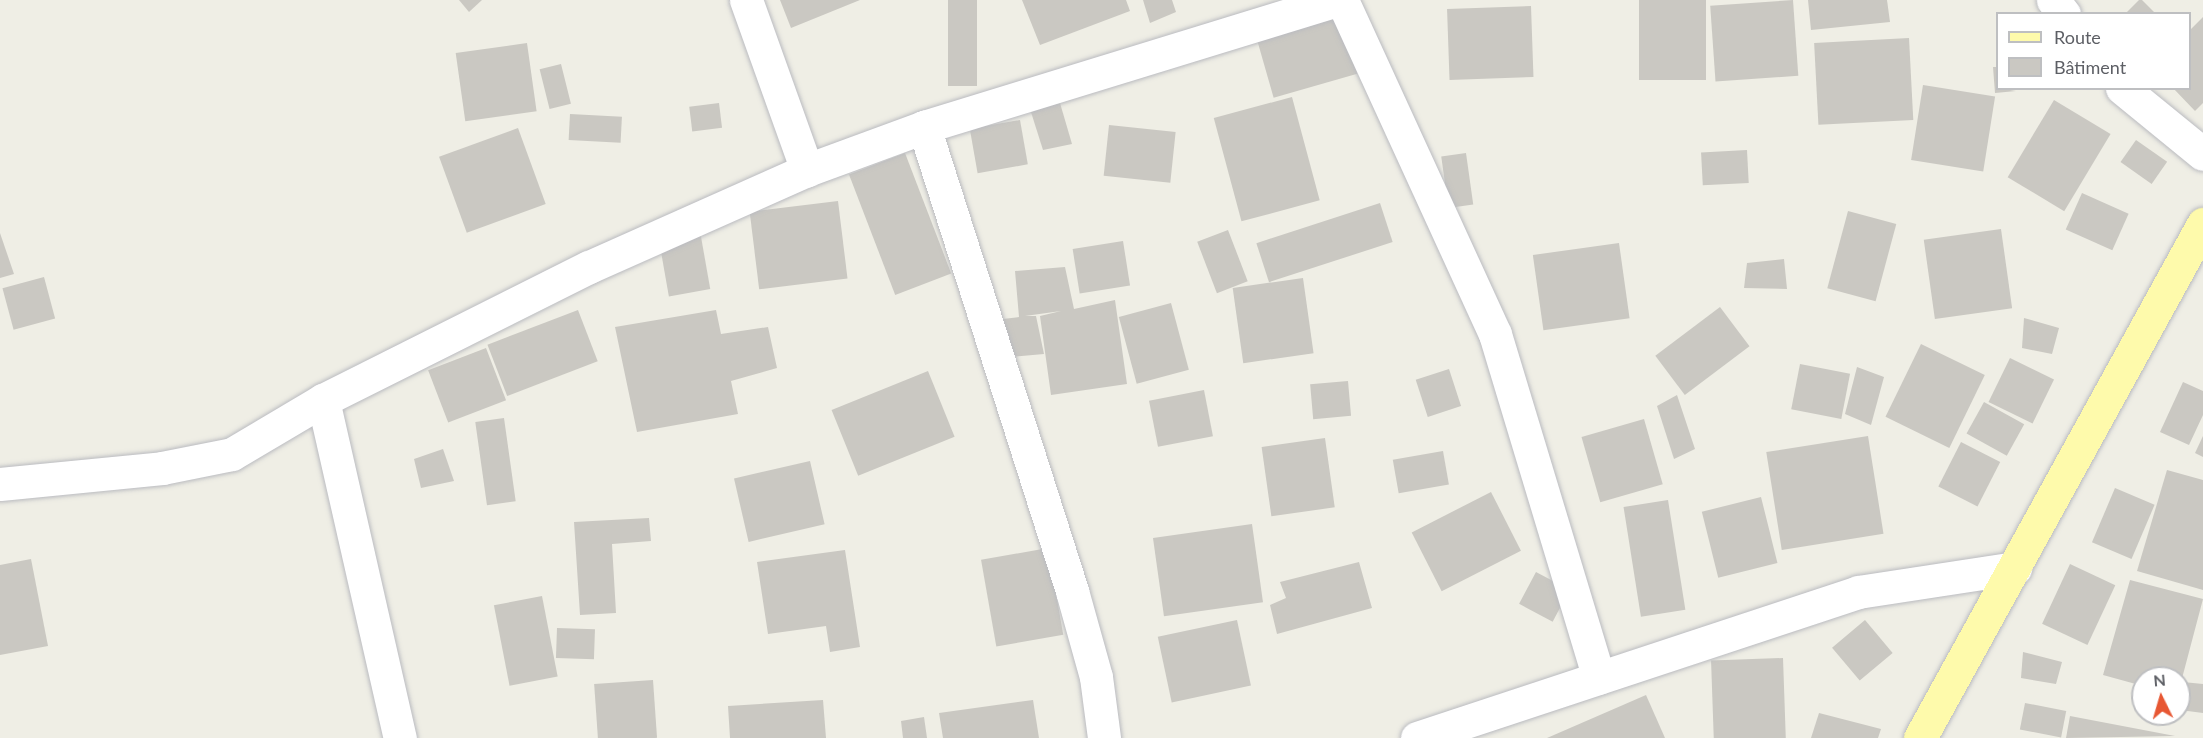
<!DOCTYPE html>
<meta charset="utf-8">
<style>
body{margin:0}
#map{position:relative;width:2203px;height:738px;overflow:hidden;background:#efeee5;font-family:Lato,sans-serif}
div>[style]{position:absolute}
[style*='--x']{left:calc(var(--x)*1px);top:calc(var(--y)*1px);width:calc(var(--w)*1px);rotate:calc(var(--a)*1deg)}
.building>*{inset:0;background:#cac8c2;transform-origin:0 0}
.roads{filter:drop-shadow(0 0 2px #babbc0) drop-shadow(0 0 2px #babbc0)}
.minor>*{height:33px;margin:-16.5px;padding:0 16.5px;transform-origin:16.5px;border-radius:16.5px;background:#fff}
.major>*{height:33px;margin:-16.5px;padding:0 16.5px;transform-origin:16.5px;border-radius:16.5px;background:#fefaab}
span{translate:-50% -50%;white-space:nowrap;text-align:center;line-height:1.15;-webkit-text-stroke:4.5px #fff;paint-order:stroke}
.legend{position:absolute;left:1996px;top:12px;width:195px;height:78px;box-sizing:border-box;background:#fff;border:2px solid #bebfc1;margin:0;padding:8px 10px;list-style:none;font-size:18px;color:#5d5f65}
.legend li{display:flex;align-items:center;gap:12px;height:30px}
.legend b{width:30px;border:2px solid #bebfc1}
.north{position:absolute;left:2131px;top:666px;width:60px;height:60px;box-sizing:border-box;background:#fff;border:2px solid #bebfc1;border-radius:50%;rotate:355deg;font-size:16px;font-weight:700;line-height:24px;text-align:center;color:#5d5f65}
.north::after{content:'';display:block;margin:auto;width:21px;height:27px;background:#e75733;clip-path:polygon(50% 0,100% 100%,50% 72%,0 100%)}
</style>
<div id="map">
<div class="building">
<div style="clip-path:polygon(459px 0,482px 0,469px 12px)"></div>
<div style="clip-path:polygon(780px 0,860px 0,791px 28px)"></div>
<div style="left:948px;top:0;width:29px;height:86px"></div>
<div style="clip-path:polygon(1022px 0,1126px 0,1130px 11px,1040px 45px)"></div>
<div style="clip-path:polygon(1143px 0,1172px 0,1176px 12px,1150px 23px)"></div>
<div style="left:1639px;top:0;width:67px;height:80px"></div>
<div style="left:1793px;top:0;width:76px;height:83px;rotate:86deg"></div>
<div style="clip-path:polygon(1808px 0,1887px 0,1890px 22px,1811px 30px)"></div>
<div style="clip-path:polygon(2142px 0,2156px 14px,2125px 14px,2139px 0)"></div>
<div style="left:1531px;top:6px;width:71px;height:84px;rotate:88deg"></div>
<div style="left:1341px;top:17px;width:59px;height:87px;rotate:74deg"></div>
<div style="clip-path:polygon(2203px 17px,2203px 103px,2195px 111px,2173px 88px,2190px 88px,2190px 30px)"></div>
<div style="left:1909px;top:38px;width:82px;height:95px;rotate:87deg"></div>
<div style="left:527px;top:43px;width:69px;height:72px;rotate:82deg"></div>
<div style="left:561px;top:64px;width:41px;height:22px;rotate:76deg"></div>
<div style="clip-path:polygon(1993px 67px,1998px 67px,1998px 88px,2016px 91px,1995px 93px)"></div>
<div style="left:1923px;top:85px;width:73px;height:76px;rotate:9deg"></div>
<div style="left:1292px;top:97px;width:107px;height:81px;rotate:75deg"></div>
<div style="left:2054px;top:100px;width:66px;height:90px;rotate:31deg"></div>
<div style="left:719px;top:103px;width:25px;height:30px;rotate:83deg"></div>
<div style="clip-path:polygon(1060px 103px,1072px 144px,1043px 150px,1030px 109px)"></div>
<div style="left:570px;top:114px;width:52px;height:26px;rotate:3deg"></div>
<div style="left:1020px;top:120px;width:45px;height:51px;rotate:80deg"></div>
<div style="left:1109px;top:125px;width:67px;height:51px;rotate:6deg"></div>
<div style="left:518px;top:128px;width:81px;height:84px;rotate:70deg"></div>
<div style="left:2136px;top:140px;width:38px;height:27px;rotate:35deg"></div>
<div style="left:1747px;top:150px;width:33px;height:46px;rotate:87deg"></div>
<div style="left:905px;top:153px;width:129px;height:60px;rotate:69deg"></div>
<div style="left:1466px;top:153px;width:52px;height:25px;rotate:82deg"></div>
<div style="left:2082px;top:193px;width:51px;height:40px;rotate:24deg"></div>
<div style="left:838px;top:201px;width:78px;height:89px;rotate:83deg"></div>
<div style="left:1380px;top:203px;width:41px;height:130px;rotate:72deg"></div>
<div style="left:1848px;top:211px;width:50px;height:80px;rotate:15deg"></div>
<div style="left:2001px;top:229px;width:80px;height:78px;rotate:82deg"></div>
<div style="left:1228px;top:230px;width:55px;height:33px;rotate:69deg"></div>
<div style="left:700px;top:231px;width:59px;height:42px;rotate:80deg"></div>
<div style="clip-path:polygon(0 233px,14px 274px,0 278px)"></div>
<div style="left:1123px;top:241px;width:45px;height:51px;rotate:81deg"></div>
<div style="left:1619px;top:243px;width:76px;height:87px;rotate:82deg"></div>
<div style="clip-path:polygon(1784px 259px,1787px 289px,1744px 288px,1747px 263px)"></div>
<div style="clip-path:polygon(1065px 267px,1074px 309px,1115px 300px,1127px 384px,1051px 395px,1040px 316px,1061px 311px,1025px 316px,1036px 316px,1044px 354px,1010px 357px,1003px 319px,1019px 317px,1015px 271px)"></div>
<div style="left:44px;top:277px;width:43px;height:43px;rotate:75deg"></div>
<div style="left:1303px;top:278px;width:76px;height:71px;rotate:82deg"></div>
<div style="left:1171px;top:303px;width:69px;height:54px;rotate:75deg"></div>
<div style="left:1720px;top:307px;width:49px;height:81px;rotate:53deg"></div>
<div style="left:578px;top:310px;width:55px;height:97px;rotate:69deg"></div>
<div style="clip-path:polygon(716px 310px,721px 334px,768px 327px,777px 368px,731px 381px,738px 414px,637px 432px,615px 327px)"></div>
<div style="clip-path:polygon(2024px 318px,2059px 328px,2052px 354px,2022px 348px)"></div>
<div style="left:1921px;top:344px;width:71px;height:81px;rotate:26deg"></div>
<div style="left:486px;top:348px;width:56px;height:62px;rotate:69deg"></div>
<div style="left:2010px;top:358px;width:49px;height:49px;rotate:26deg"></div>
<div style="left:1800px;top:364px;width:51px;height:46px;rotate:11deg"></div>
<div style="clip-path:polygon(1857px 367px,1884px 377px,1871px 425px,1845px 414px)"></div>
<div style="left:1449px;top:369px;width:39px;height:35px;rotate:72deg"></div>
<div style="left:928px;top:371px;width:71px;height:104px;rotate:68deg"></div>
<div style="left:1348px;top:381px;width:35px;height:38px;rotate:85deg"></div>
<div style="clip-path:polygon(2183px 382px,2203px 391px,2203px 415px,2189px 445px,2160px 432px)"></div>
<div style="left:1204px;top:390px;width:47px;height:56px;rotate:79deg"></div>
<div style="clip-path:polygon(1677px 395px,1695px 449px,1674px 459px,1657px 406px)"></div>
<div style="left:1984px;top:402px;width:46px;height:36px;rotate:29deg"></div>
<div style="left:504px;top:418px;width:84px;height:29px;rotate:82deg"></div>
<div style="left:1644px;top:419px;width:68px;height:65px;rotate:74deg"></div>
<div style="left:1868px;top:436px;width:99px;height:103px;rotate:81deg"></div>
<div style="clip-path:polygon(2203px 436px,2203px 457px,2195px 453px)"></div>
<div style="left:1325px;top:438px;width:70px;height:64px;rotate:82deg"></div>
<div style="left:1961px;top:442px;width:44px;height:50px;rotate:27deg"></div>
<div style="clip-path:polygon(443px 449px,454px 481px,421px 488px,414px 459px)"></div>
<div style="left:1443px;top:451px;width:34px;height:51px;rotate:80deg"></div>
<div style="left:810px;top:461px;width:65px;height:78px;rotate:77deg"></div>
<div style="clip-path:polygon(2167px 470px,2203px 480px,2203px 590px,2137px 571px)"></div>
<div style="left:2115px;top:488px;width:43px;height:59px;rotate:23deg"></div>
<div style="left:1491px;top:492px;width:66px;height:89px;rotate:63deg"></div>
<div style="left:1761px;top:497px;width:68px;height:61px;rotate:76deg"></div>
<div style="left:1668px;top:500px;width:111px;height:45px;rotate:81deg"></div>
<div style="clip-path:polygon(649px 518px,651px 541px,612px 544px,616px 613px,580px 615px,574px 522px)"></div>
<div style="left:1252px;top:524px;width:79px;height:100px;rotate:82deg"></div>
<div style="left:1048px;top:548px;width:88px;height:68px;rotate:80deg"></div>
<div style="clip-path:polygon(845px 550px,860px 647px,830px 652px,826px 626px,768px 634px,757px 562px)"></div>
<div style="clip-path:polygon(31px 559px,48px 646px,0 655px,0 565px)"></div>
<div style="clip-path:polygon(1359px 562px,1372px 608px,1277px 634px,1270px 605px,1286px 598px,1280px 582px)"></div>
<div style="left:2070px;top:564px;width:50px;height:66px;rotate:25deg"></div>
<div style="left:1536px;top:572px;width:38px;height:36px;rotate:28deg"></div>
<div style="clip-path:polygon(2130px 580px,2203px 599px,2180px 686px,2179px 678px,2143px 678px,2143px 686px,2103px 675px)"></div>
<div style="left:542px;top:596px;width:82px;height:49px;rotate:79deg"></div>
<div style="left:1237px;top:620px;width:67px;height:81px;rotate:78deg"></div>
<div style="left:1865px;top:620px;width:43px;height:43px;rotate:50deg"></div>
<div style="left:557px;top:628px;width:38px;height:30px;rotate:2deg"></div>
<div style="clip-path:polygon(2023px 652px,2062px 662px,2056px 684px,2021px 678px)"></div>
<div style="left:1783px;top:658px;width:80px;height:72px;rotate:88deg"></div>
<div style="left:653px;top:680px;width:58px;height:59px;rotate:86deg"></div>
<div style="clip-path:polygon(2183px 682px,2203px 684px,2203px 713px,2180px 710px)"></div>
<div style="clip-path:polygon(1646px 695px,1665px 738px,1547px 738px)"></div>
<div style="clip-path:polygon(823px 700px,826px 738px,730px 738px,728px 706px)"></div>
<div style="clip-path:polygon(1033px 700px,1039px 738px,943px 738px,939px 713px)"></div>
<div style="left:2025px;top:703px;width:42px;height:27px;rotate:11deg"></div>
<div style="clip-path:polygon(1819px 713px,1881px 729px,1878px 738px,1811px 738px)"></div>
<div style="clip-path:polygon(2070px 716px,2175px 736px,2066px 738px)"></div>
<div style="clip-path:polygon(924px 717px,927px 738px,903px 738px,901px 721px)"></div>
</div>
<div class="roads">
<div class="minor">
<div style="--x:746;--y:0;--w:181;--a:70.3"></div>
<div style="--x:1342;--y:0;--w:367;--a:65.4"></div>
<div style="--x:1495;--y:334;--w:359;--a:73.2"></div>
<div style="--x:2053;--y:0;--w:18;--a:52"></div>
<div style="--x:2122;--y:88;--w:104;--a:39.2"></div>
<div style="--x:924;--y:127;--w:487;--a:72.3"></div>
<div style="--x:1072;--y:591;--w:89;--a:74.4"></div>
<div style="--x:1096;--y:677;--w:62;--a:82.5"></div>
<div style="--x:323;--y:400;--w:347;--a:77.2"></div>
<div style="--x:0;--y:484;--w:163;--a:-5.6"></div>
<div style="--x:162;--y:468;--w:71;--a:-11.3"></div>
<div style="--x:232;--y:454;--w:106;--a:-30.7"></div>
<div style="--x:323;--y:400;--w:297;--a:-26.6"></div>
<div style="--x:589;--y:267;--w:239;--a:-24"></div>
<div style="--x:807;--y:170;--w:125;--a:-20.2"></div>
<div style="--x:924;--y:127;--w:432;--a:-17.1"></div>
<div style="--x:1417;--y:738;--w:465;--a:-18.3"></div>
<div style="--x:1858;--y:592;--w:159;--a:-8.7"></div>
</div>
<div class="major">
<div style="--x:1920;--y:738;--w:587;--a:-61.16"></div>
</div>
</div>
<ul class="legend">
<li><b style="height:8px;background:#fefaab"></b>Route</li>
<li><b style="height:16px;background:#cac8c2"></b>Bâtiment</li>
</ul>
<div class="north">N</div>
</div>
